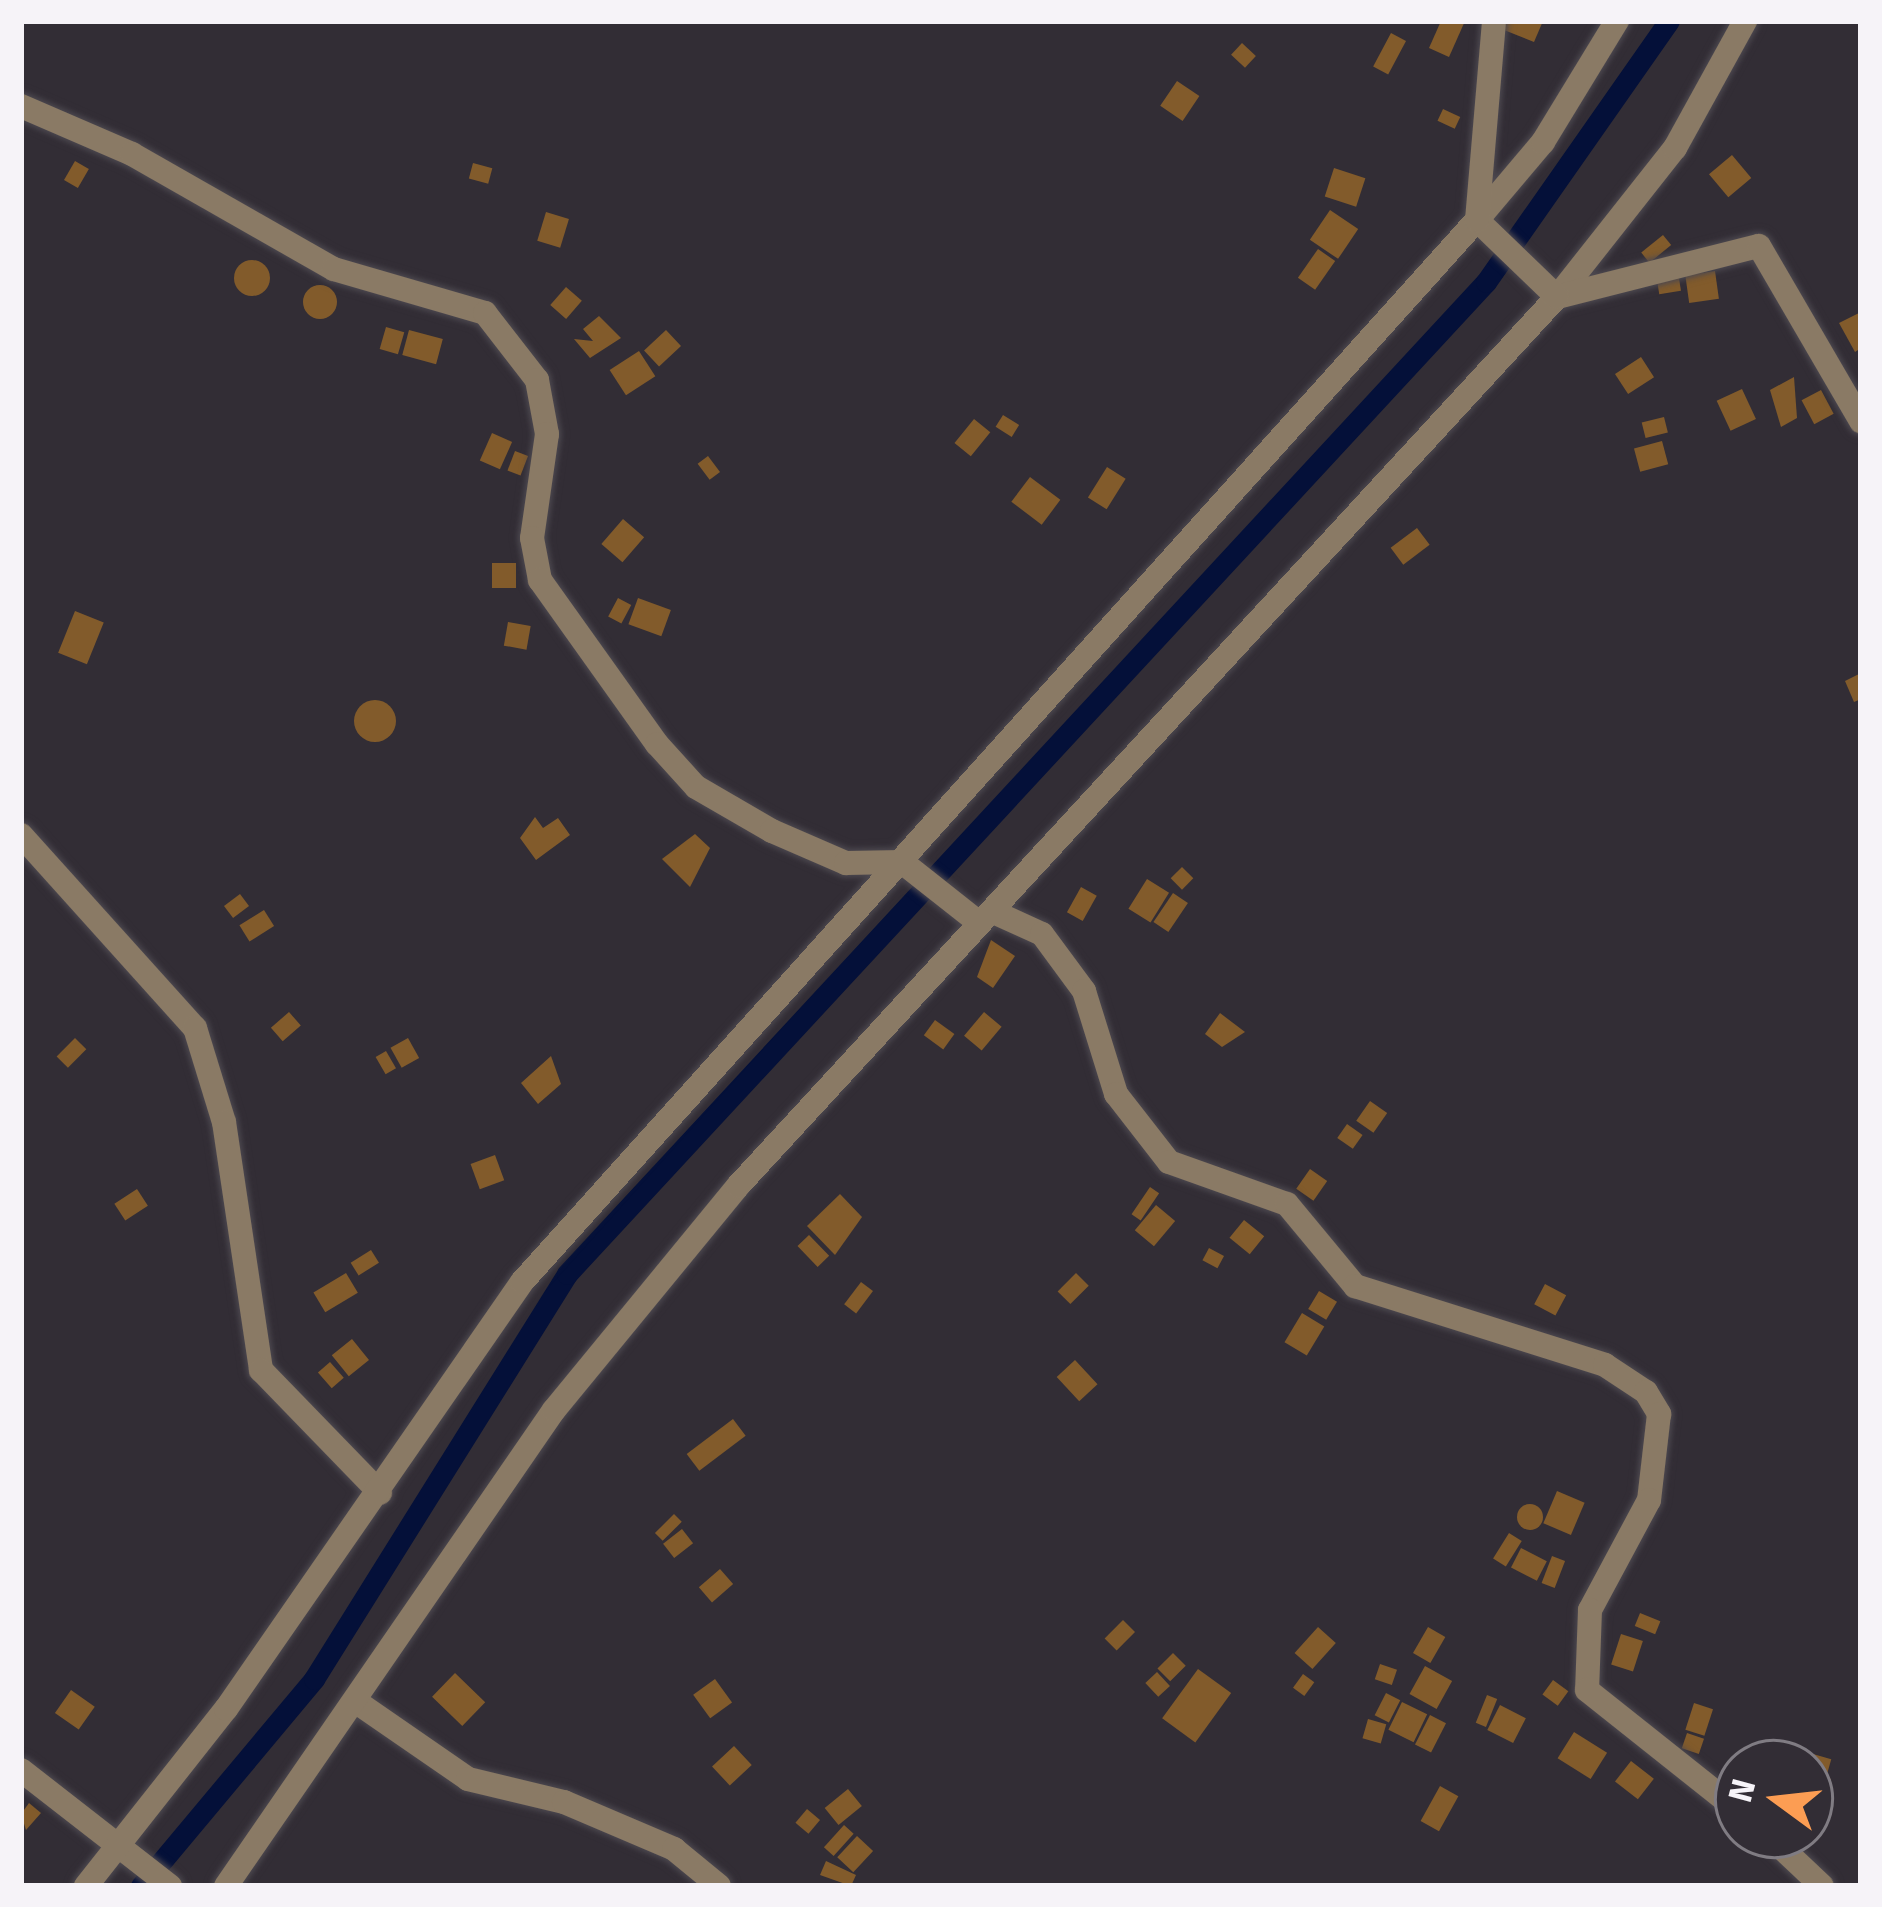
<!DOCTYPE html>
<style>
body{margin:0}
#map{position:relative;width:1882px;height:1907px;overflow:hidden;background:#322d35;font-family:"Fira Sans",sans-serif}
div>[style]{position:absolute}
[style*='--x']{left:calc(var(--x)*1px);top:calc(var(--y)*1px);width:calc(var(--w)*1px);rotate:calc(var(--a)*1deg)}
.canal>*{height:21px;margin:-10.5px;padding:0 10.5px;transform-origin:10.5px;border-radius:10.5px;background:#041039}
.building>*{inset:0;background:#825b2b;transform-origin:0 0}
.round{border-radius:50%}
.roads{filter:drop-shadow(0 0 3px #4d4950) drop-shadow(0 0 3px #4d4950)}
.minor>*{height:24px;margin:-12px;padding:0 12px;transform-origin:12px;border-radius:12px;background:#8a7a65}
span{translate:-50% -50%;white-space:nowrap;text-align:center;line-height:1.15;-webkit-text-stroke:10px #322d35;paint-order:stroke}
.frame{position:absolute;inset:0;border:24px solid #f6f3f8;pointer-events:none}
.north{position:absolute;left:1714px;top:1739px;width:120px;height:120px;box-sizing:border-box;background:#322d35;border:3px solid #807c83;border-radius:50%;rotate:285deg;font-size:33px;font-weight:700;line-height:48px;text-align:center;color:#f6f3f8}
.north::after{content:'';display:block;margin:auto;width:42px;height:54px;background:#fc9d53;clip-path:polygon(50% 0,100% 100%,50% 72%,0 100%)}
</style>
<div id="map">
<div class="canal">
<div style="--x:141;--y:1886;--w:270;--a:-50.1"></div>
<div style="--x:314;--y:1679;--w:478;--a:-58"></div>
<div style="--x:567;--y:1274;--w:1352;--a:-47.19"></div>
<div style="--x:1486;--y:282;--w:319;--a:-55"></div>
</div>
<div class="building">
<div style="clip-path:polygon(1441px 21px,1465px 21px,1449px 57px,1429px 48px)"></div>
<div style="clip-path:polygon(1507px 21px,1543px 21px,1534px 42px,1504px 30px)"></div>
<div style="left:1391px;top:33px;width:17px;height:38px;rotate:28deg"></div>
<div style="left:1242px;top:43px;width:19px;height:16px;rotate:43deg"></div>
<div style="left:1177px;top:81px;width:27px;height:30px;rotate:34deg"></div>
<div style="left:1443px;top:109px;width:19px;height:13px;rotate:25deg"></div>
<div style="left:1732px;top:155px;width:30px;height:30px;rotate:50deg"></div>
<div style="left:75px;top:161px;width:16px;height:22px;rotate:30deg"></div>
<div style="left:473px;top:163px;width:20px;height:16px;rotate:15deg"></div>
<div style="left:1334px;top:168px;width:33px;height:30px;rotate:18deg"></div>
<div style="left:1330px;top:210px;width:34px;height:36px;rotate:34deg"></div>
<div style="left:546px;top:212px;width:24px;height:30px;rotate:17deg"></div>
<div style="left:1663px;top:235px;width:13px;height:28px;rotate:51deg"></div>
<div style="left:1318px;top:249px;width:21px;height:35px;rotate:35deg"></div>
<div class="round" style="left:234px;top:260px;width:36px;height:36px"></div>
<div style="left:1715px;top:271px;width:28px;height:30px;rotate:82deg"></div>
<div style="left:1678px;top:272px;width:19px;height:22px;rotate:81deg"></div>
<div class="round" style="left:303px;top:285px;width:34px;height:34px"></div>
<div style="left:566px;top:287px;width:21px;height:24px;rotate:41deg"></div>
<div style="clip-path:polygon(1861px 312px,1861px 348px,1855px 352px,1839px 323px)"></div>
<div style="clip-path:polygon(599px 316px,621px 338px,590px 358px,574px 339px,593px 341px,583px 329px)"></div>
<div style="left:386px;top:327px;width:19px;height:23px;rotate:16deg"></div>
<div style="left:409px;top:330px;width:35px;height:26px;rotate:15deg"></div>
<div style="left:666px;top:330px;width:22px;height:30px;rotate:47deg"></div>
<div style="left:639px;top:351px;width:30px;height:35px;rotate:57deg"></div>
<div style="left:1641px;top:357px;width:24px;height:31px;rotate:57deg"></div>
<div style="clip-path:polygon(1794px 377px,1797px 418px,1781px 427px,1770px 390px)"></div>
<div style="left:1742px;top:389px;width:33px;height:28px;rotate:65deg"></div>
<div style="left:1821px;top:390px;width:27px;height:22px;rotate:62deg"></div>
<div style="left:1003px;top:415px;width:19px;height:14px;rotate:32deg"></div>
<div style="left:1664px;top:417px;width:16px;height:23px;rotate:76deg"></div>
<div style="left:974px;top:419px;width:21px;height:31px;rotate:39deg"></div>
<div style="left:492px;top:433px;width:22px;height:30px;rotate:24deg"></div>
<div style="left:1662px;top:441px;width:24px;height:29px;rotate:75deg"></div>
<div style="left:515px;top:451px;width:14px;height:21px;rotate:21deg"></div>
<div style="left:708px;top:456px;width:20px;height:13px;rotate:53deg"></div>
<div style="left:1107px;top:467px;width:22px;height:36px;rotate:32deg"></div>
<div style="left:1030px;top:477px;width:38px;height:31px;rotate:37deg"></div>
<div style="left:623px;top:519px;width:28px;height:33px;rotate:41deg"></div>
<div style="left:1417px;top:528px;width:21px;height:33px;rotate:53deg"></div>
<div style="left:492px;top:563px;width:24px;height:25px"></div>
<div style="left:618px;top:598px;width:15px;height:21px;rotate:28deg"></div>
<div style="left:638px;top:598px;width:35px;height:28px;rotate:20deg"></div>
<div style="left:75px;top:611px;width:31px;height:45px;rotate:22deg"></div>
<div style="left:508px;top:622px;width:23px;height:24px;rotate:10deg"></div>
<div style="clip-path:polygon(1861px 673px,1861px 699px,1854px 702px,1845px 681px)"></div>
<div class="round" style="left:354px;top:700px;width:42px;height:42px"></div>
<div style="clip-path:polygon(535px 817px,543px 828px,558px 818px,570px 835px,536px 860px,520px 838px)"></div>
<div style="clip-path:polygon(695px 834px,710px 848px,690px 887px,662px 859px)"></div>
<div style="left:1182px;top:867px;width:16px;height:16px;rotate:45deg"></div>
<div style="left:1147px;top:879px;width:26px;height:35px;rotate:32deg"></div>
<div style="left:1081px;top:887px;width:18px;height:29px;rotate:29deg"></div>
<div style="left:1173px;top:893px;width:18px;height:35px;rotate:34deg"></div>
<div style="left:240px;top:894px;width:15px;height:20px;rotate:53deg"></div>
<div style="left:264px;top:910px;width:19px;height:29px;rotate:58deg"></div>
<div style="clip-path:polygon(991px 940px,1015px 956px,993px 988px,977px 977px)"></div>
<div style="left:289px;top:1012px;width:18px;height:24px;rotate:49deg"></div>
<div style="left:984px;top:1012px;width:23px;height:31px;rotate:40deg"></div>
<div style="clip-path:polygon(1220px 1013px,1245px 1032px,1222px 1047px,1205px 1034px)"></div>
<div style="left:935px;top:1020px;width:24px;height:19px;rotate:36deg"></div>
<div style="left:75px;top:1038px;width:16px;height:26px;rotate:45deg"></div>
<div style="left:408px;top:1038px;width:23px;height:20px;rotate:61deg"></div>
<div style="left:386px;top:1051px;width:20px;height:12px;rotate:60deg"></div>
<div style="clip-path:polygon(551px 1056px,561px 1084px,538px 1104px,521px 1083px)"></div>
<div style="left:1370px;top:1101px;width:21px;height:24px;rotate:35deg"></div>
<div style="left:1347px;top:1124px;width:19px;height:17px;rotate:35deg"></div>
<div style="left:495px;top:1155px;width:27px;height:26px;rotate:70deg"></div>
<div style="left:1310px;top:1169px;width:21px;height:24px;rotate:35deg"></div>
<div style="left:1150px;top:1187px;width:11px;height:33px;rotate:34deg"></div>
<div style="left:137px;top:1189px;width:20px;height:27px;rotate:57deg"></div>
<div style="clip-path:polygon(840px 1194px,862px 1217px,835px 1255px,807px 1226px)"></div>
<div style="left:1156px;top:1205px;width:25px;height:33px;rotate:40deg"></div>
<div style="left:1244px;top:1220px;width:26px;height:23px;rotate:39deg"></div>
<div style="left:809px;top:1235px;width:29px;height:16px;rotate:46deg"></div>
<div style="left:1209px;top:1248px;width:17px;height:14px;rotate:28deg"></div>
<div style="left:371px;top:1250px;width:15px;height:24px;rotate:58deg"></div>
<div style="left:346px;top:1273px;width:23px;height:38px;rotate:59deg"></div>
<div style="left:1076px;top:1273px;width:18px;height:26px;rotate:45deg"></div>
<div style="left:861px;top:1282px;width:15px;height:28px;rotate:37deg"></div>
<div style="left:1545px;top:1284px;width:24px;height:23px;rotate:28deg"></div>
<div style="left:1319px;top:1291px;width:21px;height:21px;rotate:31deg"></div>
<div style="left:1302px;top:1313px;width:26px;height:34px;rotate:31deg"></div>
<div style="left:352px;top:1339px;width:27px;height:26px;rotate:51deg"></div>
<div style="left:1075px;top:1360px;width:33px;height:25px;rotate:47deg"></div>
<div style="left:330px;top:1362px;width:21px;height:16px;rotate:49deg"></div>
<div style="left:733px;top:1419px;width:21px;height:58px;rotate:53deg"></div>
<div style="left:1557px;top:1491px;width:30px;height:35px;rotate:23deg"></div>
<div class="round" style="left:1517px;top:1504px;width:26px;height:26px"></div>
<div style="left:674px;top:1514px;width:11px;height:27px;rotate:45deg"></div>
<div style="left:682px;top:1529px;width:18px;height:24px;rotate:52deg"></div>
<div style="left:1509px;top:1533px;width:15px;height:30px;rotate:32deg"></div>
<div style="left:1521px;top:1548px;width:29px;height:22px;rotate:27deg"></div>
<div style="left:1552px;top:1556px;width:14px;height:29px;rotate:21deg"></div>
<div style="left:720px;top:1569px;width:20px;height:28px;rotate:49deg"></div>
<div style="left:1640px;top:1613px;width:22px;height:14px;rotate:22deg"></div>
<div style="left:1123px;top:1620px;width:17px;height:26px;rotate:45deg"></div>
<div style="left:1318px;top:1627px;width:24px;height:35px;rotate:42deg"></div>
<div style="left:1428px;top:1627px;width:20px;height:30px;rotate:30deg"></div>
<div style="left:1621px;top:1634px;width:23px;height:32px;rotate:18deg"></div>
<div style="left:1173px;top:1653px;width:18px;height:22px;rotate:45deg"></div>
<div style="left:1380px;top:1664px;width:18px;height:16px;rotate:19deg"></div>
<div style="left:1425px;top:1666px;width:31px;height:32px;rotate:29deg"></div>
<div style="left:1198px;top:1669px;width:41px;height:61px;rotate:36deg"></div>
<div style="left:1157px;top:1672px;width:19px;height:16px;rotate:47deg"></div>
<div style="left:455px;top:1673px;width:42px;height:33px;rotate:44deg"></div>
<div style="left:1303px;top:1674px;width:14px;height:17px;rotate:36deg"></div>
<div style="left:715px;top:1679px;width:29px;height:27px;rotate:54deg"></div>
<div style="left:1553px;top:1680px;width:19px;height:18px;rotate:36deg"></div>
<div style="left:71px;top:1690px;width:29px;height:28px;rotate:35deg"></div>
<div style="left:1386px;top:1693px;width:16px;height:25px;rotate:27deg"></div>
<div style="left:1487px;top:1695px;width:11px;height:30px;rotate:22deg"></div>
<div style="left:1402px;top:1702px;width:28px;height:31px;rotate:26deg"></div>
<div style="left:1694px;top:1703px;width:20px;height:28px;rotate:18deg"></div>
<div style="left:1500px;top:1705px;width:29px;height:28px;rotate:27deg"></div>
<div style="left:1430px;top:1715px;width:18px;height:33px;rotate:27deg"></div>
<div style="left:1368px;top:1719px;width:19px;height:20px;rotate:16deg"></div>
<div style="left:1574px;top:1732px;width:39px;height:31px;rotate:32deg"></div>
<div style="left:1687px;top:1733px;width:18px;height:16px;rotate:19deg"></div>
<div style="left:734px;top:1746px;width:26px;height:30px;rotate:47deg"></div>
<div style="left:1813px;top:1754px;width:19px;height:15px;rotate:16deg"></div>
<div style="left:1631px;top:1761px;width:29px;height:26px;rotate:38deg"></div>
<div style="clip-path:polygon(1812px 1775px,1831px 1779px,1826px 1804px,1810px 1801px)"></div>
<div style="left:1440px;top:1786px;width:21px;height:40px;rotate:29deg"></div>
<div style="left:848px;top:1789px;width:22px;height:30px;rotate:51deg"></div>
<div style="clip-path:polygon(29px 1803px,41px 1813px,26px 1830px,21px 1814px)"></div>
<div style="left:807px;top:1809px;width:17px;height:18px;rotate:40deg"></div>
<div style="left:844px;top:1825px;width:13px;height:30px;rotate:42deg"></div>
<div style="left:857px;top:1836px;width:22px;height:29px;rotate:43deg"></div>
<div style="clip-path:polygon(826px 1861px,856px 1875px,851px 1886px,820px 1875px)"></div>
</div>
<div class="roads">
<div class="minor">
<div style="--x:21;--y:106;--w:121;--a:23.4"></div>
<div style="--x:132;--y:154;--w:232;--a:29.7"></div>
<div style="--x:334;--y:269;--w:157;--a:16.2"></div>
<div style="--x:485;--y:313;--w:85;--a:52.2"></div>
<div style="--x:537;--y:380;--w:55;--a:79.5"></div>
<div style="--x:547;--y:434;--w:105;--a:98.2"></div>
<div style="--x:532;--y:538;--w:43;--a:79.2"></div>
<div style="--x:540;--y:580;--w:201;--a:54.5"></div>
<div style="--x:657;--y:744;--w:58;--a:47.8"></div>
<div style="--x:696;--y:787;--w:88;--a:30.1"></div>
<div style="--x:772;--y:831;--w:81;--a:23.4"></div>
<div style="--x:846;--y:863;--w:56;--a:-1"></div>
<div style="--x:902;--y:862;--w:97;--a:38.3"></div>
<div style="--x:1558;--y:296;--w:189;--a:-51.7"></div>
<div style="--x:1675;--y:148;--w:145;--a:-61.1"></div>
<div style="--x:1557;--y:297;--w:208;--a:-14.2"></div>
<div style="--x:1759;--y:246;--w:203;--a:59.8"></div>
<div style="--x:21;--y:835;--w:260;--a:48"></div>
<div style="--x:195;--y:1028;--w:98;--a:72.9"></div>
<div style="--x:224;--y:1122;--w:251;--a:81.5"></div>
<div style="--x:261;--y:1370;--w:171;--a:45.9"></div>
<div style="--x:998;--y:914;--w:48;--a:24.4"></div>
<div style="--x:1042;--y:934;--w:71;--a:53.6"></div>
<div style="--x:1084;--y:991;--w:108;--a:72.7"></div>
<div style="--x:1116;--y:1094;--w:86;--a:52.1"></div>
<div style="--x:1169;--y:1162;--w:125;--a:19.6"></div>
<div style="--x:1287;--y:1204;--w:107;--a:50.3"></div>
<div style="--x:1355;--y:1286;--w:262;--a:17.5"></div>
<div style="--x:1605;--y:1365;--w:49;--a:33.4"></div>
<div style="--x:1646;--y:1392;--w:26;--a:59"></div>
<div style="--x:1659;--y:1414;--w:87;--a:96.6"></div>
<div style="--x:1649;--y:1500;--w:125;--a:118.2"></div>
<div style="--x:1590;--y:1610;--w:80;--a:92.1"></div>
<div style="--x:1587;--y:1690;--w:193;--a:38.5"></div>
<div style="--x:358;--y:1703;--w:134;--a:34.6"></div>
<div style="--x:468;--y:1779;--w:99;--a:13.5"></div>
<div style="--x:564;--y:1802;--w:120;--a:23.1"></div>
<div style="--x:674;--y:1849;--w:58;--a:39.4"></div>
<div style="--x:21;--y:1770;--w:189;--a:37.9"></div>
<div style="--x:1768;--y:1835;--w:74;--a:43.4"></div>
<div style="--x:86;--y:1886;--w:226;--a:-51.7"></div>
<div style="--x:226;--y:1709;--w:520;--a:-55.27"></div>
<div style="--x:522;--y:1282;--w:1428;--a:-48.04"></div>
<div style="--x:1477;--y:220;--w:102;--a:-49.8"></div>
<div style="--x:1543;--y:142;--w:142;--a:-58.6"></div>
<div style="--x:226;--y:1886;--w:578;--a:-55.43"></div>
<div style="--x:554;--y:1410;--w:290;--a:-50.6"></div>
<div style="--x:738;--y:1186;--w:1209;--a:-47.35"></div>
<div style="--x:1557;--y:297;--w:111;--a:-136.1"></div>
<div style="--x:1477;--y:220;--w:200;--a:-85.1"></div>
</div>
</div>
<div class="frame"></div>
<div class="north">N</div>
</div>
